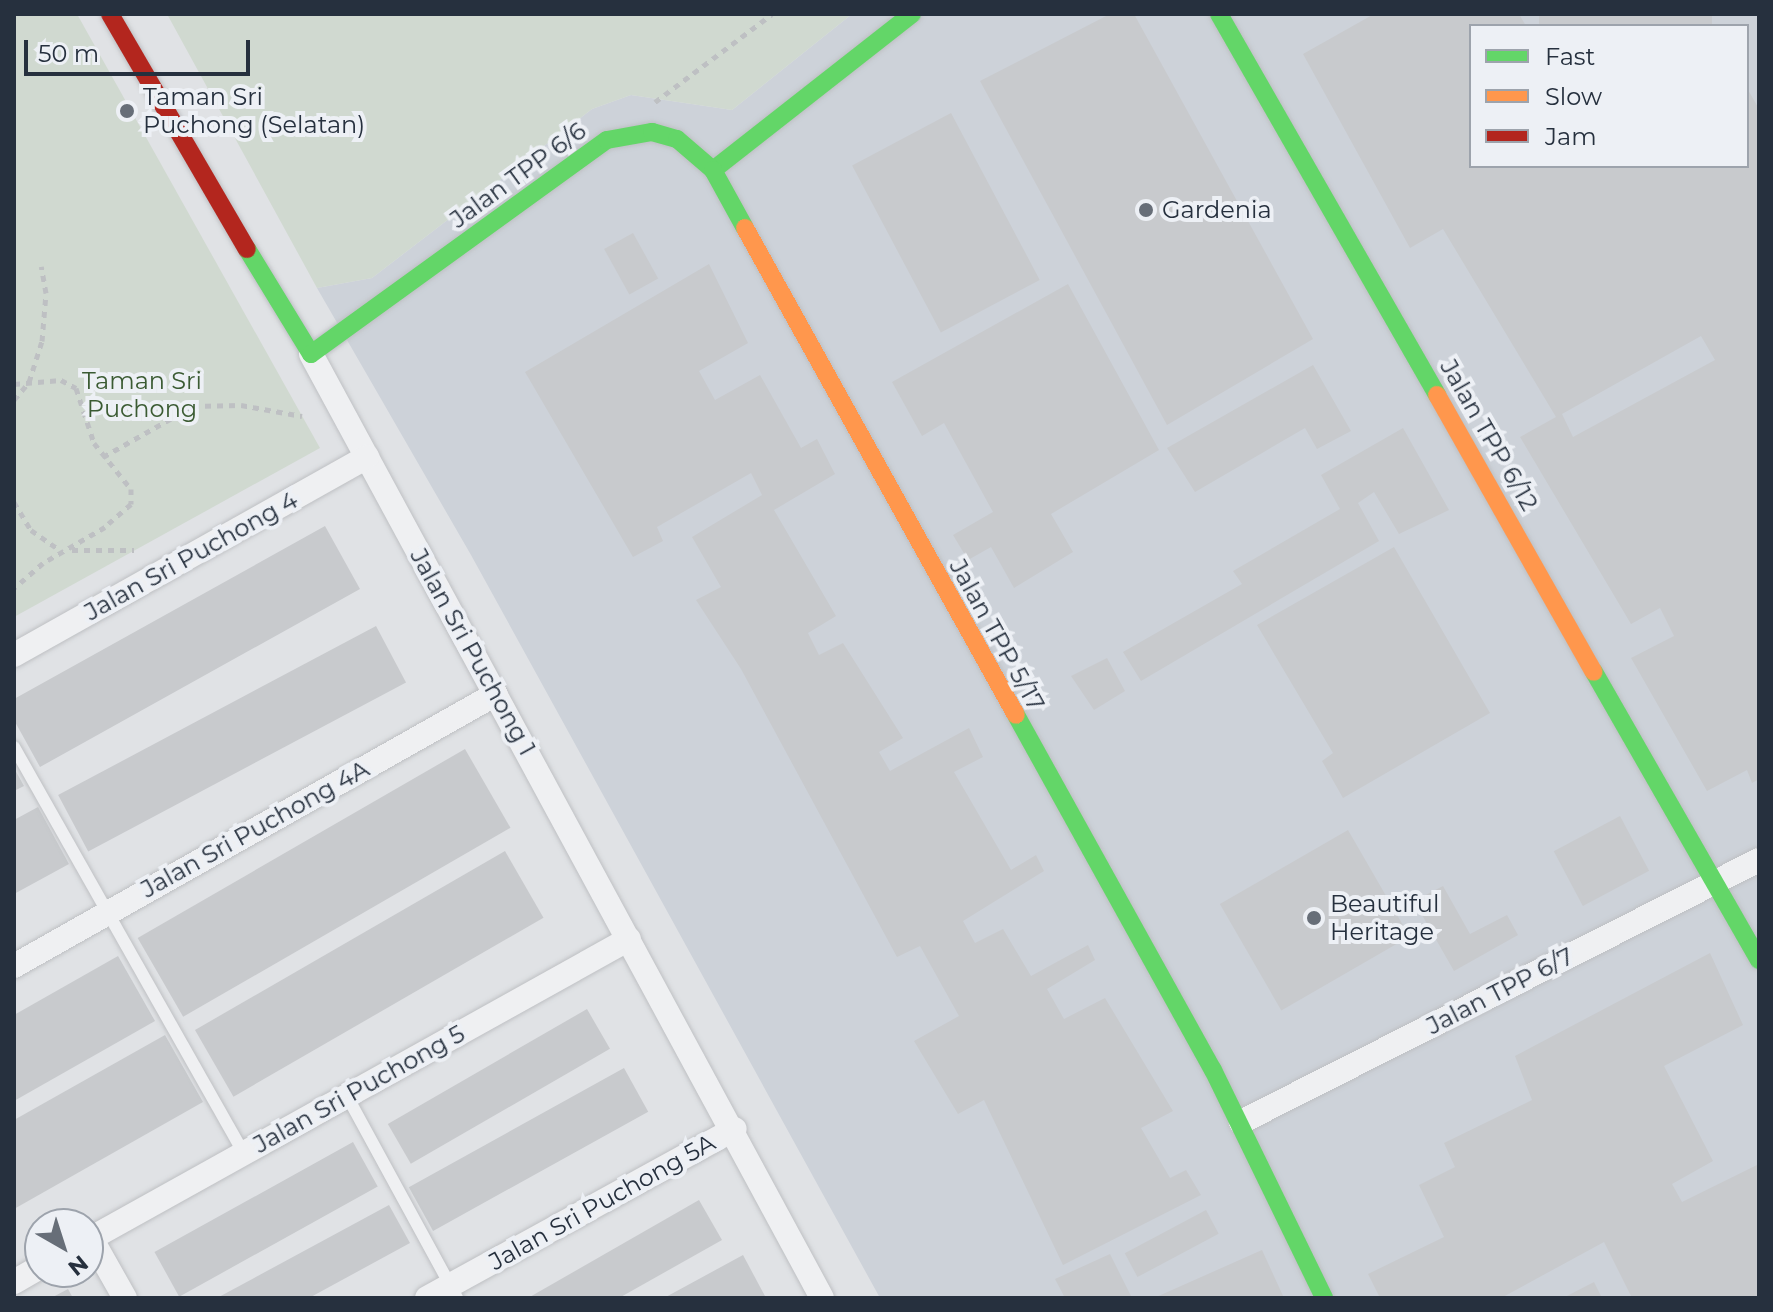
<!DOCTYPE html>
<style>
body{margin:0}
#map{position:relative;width:1773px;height:1312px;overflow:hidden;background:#e0e2e5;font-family:Montserrat,sans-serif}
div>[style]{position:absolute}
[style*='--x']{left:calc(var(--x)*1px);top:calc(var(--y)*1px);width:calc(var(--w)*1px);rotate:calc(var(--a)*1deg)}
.built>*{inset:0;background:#cdd2d9}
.green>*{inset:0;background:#d0d9d0}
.building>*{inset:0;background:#c8cacd;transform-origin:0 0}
.path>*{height:5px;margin-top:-2.5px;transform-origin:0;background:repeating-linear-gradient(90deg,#bec0c3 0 6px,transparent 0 12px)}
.roads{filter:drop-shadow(0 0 2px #bec0c3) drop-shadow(0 0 2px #bec0c3)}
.lane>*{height:12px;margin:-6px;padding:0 6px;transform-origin:6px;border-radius:6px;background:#eff0f2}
.street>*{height:24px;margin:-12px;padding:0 12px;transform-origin:12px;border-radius:12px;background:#eff0f2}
.fast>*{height:18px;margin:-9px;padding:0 9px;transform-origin:9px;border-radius:9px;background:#63d668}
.slow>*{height:18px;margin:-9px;padding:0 9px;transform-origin:9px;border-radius:9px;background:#ff974d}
.jam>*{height:18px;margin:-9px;padding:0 9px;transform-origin:9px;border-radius:9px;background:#b3261e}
.dots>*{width:22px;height:22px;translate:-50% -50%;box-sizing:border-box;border:4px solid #edf0f5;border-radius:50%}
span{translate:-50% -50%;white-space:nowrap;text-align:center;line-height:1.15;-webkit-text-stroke:8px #edf0f5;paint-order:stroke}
.poi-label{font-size:24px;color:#26303e}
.left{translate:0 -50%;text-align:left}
.street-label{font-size:24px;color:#26303e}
.park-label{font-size:24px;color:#3b5b33}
.frame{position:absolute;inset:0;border:16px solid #26303e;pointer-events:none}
.legend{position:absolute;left:1469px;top:24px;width:280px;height:144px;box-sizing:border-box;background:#edf0f5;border:2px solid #9da3ac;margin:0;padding:10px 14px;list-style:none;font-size:24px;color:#26303e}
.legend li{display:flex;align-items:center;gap:16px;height:40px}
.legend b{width:40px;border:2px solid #9da3ac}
.north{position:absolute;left:24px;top:1208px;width:80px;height:80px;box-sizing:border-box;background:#edf0f5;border:2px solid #9da3ac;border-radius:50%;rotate:141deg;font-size:22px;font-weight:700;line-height:32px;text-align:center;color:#26303e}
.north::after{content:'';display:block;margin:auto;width:28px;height:36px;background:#676e78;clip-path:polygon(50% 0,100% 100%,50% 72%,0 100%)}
.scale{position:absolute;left:24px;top:40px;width:226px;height:36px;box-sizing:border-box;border:4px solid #26303e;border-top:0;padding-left:10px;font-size:24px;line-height:28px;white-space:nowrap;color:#26303e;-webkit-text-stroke:6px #edf0f5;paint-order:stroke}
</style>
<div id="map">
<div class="built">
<div style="clip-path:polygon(evenodd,852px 14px,1759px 14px,1759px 1298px,880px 1298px,471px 555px,317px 288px,372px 278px,592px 109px,631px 95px,732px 110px,852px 14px,1471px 26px,1747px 26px,1747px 166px,1471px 166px,1471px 26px)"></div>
</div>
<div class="green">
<div style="clip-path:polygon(14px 14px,77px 14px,320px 448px,14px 617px)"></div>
<div style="clip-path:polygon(167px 14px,852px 14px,732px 110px,631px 95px,592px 109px,372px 278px,317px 288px)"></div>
</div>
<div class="building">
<div style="clip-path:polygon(1110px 14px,1134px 14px,1313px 339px,1167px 425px,980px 81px)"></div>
<div style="clip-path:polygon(evenodd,1374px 14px,1519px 14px,1526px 26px,1471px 26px,1471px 166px,1747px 166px,1747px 88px,1759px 109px,1759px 779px,1752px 783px,1747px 770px,1707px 791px,1631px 658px,1674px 636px,1660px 608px,1631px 624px,1520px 437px,1556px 417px,1443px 229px,1410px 248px,1303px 54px,1374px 14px,1701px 336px,1715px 360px,1573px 437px,1562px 414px,1701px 336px)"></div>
<div style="left:1539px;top:14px;width:173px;height:14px"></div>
<div style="left:951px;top:113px;width:189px;height:112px;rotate:62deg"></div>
<div style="left:633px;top:233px;width:52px;height:33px;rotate:61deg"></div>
<div style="clip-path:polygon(709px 264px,748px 343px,699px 371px,715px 400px,760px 375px,801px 448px,817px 439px,835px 474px,774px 510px,836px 616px,808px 633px,819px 655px,843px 643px,903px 738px,879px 752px,890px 771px,969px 728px,983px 757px,954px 772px,1011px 870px,1036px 855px,1044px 871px,963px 921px,975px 943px,1003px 929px,1031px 976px,1088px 945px,1095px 960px,1047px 989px,1064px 1019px,1105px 998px,1173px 1111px,1141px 1128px,1170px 1178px,1186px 1170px,1201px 1195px,1063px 1265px,984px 1100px,958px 1114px,914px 1041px,959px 1016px,920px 946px,897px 957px,741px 669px,696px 600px,721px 587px,692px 537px,762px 495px,751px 473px,657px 527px,663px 541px,633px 557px,525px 372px)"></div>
<div style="clip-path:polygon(1068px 284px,1159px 450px,1051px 514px,1073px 552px,1014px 588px,991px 547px,968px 560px,953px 535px,993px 512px,944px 423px,922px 436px,892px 382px)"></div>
<div style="clip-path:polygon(1313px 365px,1351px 431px,1317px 449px,1305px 428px,1195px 492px,1167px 448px)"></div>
<div style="clip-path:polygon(1403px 428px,1449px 510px,1399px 534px,1374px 492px,1358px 503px,1379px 541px,1141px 681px,1123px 652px,1242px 584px,1233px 571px,1340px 509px,1321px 475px)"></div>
<div style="clip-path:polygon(325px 526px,360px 589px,40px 767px,14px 720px,14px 699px)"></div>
<div style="clip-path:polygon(1394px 547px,1490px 713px,1343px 798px,1322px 761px,1333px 753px,1257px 625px)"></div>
<div style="left:376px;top:626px;width:64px;height:360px;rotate:62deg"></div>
<div style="clip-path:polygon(1107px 658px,1125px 691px,1094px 710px,1071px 676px)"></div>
<div style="left:465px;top:749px;width:91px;height:378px;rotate:60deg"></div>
<div style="clip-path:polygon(14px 768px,24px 786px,14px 791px)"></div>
<div style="clip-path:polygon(38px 807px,69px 864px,14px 894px,14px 820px)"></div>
<div style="left:1620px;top:816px;width:62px;height:75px;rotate:62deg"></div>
<div style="left:1348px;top:830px;width:123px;height:148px;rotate:60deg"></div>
<div style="left:505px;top:851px;width:77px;height:358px;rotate:60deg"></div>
<div style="clip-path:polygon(1443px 886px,1470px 934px,1507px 915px,1518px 935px,1454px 971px,1414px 901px)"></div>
<div style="clip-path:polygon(1710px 953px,1743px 1025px,1664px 1066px,1713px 1161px,1672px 1184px,1682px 1202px,1759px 1164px,1759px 1298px,1632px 1298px,1604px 1242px,1501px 1298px,1380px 1298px,1368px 1274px,1444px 1237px,1419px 1185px,1455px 1167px,1444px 1143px,1532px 1100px,1515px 1056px)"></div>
<div style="clip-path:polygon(118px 956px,155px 1021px,14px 1101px,14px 1015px)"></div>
<div style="left:587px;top:1009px;width:46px;height:230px;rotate:60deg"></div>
<div style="clip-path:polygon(165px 1035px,203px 1102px,14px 1209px,14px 1120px)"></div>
<div style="left:624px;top:1068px;width:50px;height:246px;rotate:61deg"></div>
<div style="left:353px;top:1142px;width:51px;height:227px;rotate:61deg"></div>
<div style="clip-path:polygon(699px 1200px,722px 1240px,619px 1298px,528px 1298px)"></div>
<div style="clip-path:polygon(389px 1205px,410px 1243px,309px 1298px,217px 1298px)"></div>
<div style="left:1206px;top:1210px;width:27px;height:92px;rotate:62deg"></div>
<div style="clip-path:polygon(1262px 1250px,1284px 1298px,1154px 1298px)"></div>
<div style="clip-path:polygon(1110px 1254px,1132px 1298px,1065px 1298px,1055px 1279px)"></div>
<div style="clip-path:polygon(743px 1255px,765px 1296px,664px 1298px)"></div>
<div style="clip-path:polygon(1594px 1282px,1602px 1298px,1563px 1298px)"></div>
<div style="clip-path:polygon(68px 1289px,73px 1298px,51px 1298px)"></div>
</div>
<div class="path">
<div style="--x:655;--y:102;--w:146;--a:-36.9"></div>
<div style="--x:14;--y:384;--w:47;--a:-4.9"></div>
<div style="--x:61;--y:380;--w:17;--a:28"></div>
<div style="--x:76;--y:388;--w:58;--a:71.9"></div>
<div style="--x:94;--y:443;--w:59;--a:51.2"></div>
<div style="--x:131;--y:489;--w:15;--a:90"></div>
<div style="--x:131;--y:504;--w:35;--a:139"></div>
<div style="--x:105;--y:527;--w:72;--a:149.9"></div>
<div style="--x:43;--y:563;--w:38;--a:139"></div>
<div style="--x:14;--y:400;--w:23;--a:-50"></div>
<div style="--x:29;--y:382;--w:43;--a:-72.4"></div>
<div style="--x:42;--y:341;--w:48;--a:-85.2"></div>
<div style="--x:46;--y:293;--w:27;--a:-100"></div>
<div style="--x:103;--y:457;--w:103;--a:-29.5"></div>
<div style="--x:193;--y:406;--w:48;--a:-1.2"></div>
<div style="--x:241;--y:405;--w:62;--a:10.2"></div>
<div style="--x:14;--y:502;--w:33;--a:59"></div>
<div style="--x:31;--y:530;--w:38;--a:35"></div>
<div style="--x:72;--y:550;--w:62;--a:0"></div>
</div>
<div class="roads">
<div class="lane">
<div style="--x:14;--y:747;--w:467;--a:60.5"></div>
<div style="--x:347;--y:1096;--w:230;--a:61.4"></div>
</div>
<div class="street">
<div style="--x:311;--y:354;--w:1073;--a:61.57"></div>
<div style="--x:14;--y:655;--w:405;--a:-29.3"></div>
<div style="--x:14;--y:966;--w:553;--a:-29.44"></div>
<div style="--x:1241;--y:1122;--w:580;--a:-26.83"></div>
<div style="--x:91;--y:1238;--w:69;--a:60.5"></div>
<div style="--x:88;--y:1240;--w:619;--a:-29.09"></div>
<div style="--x:14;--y:1282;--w:30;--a:-30"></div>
<div style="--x:427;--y:1298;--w:351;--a:-28.8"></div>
</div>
<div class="fast">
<div style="--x:1219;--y:14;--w:439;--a:60.2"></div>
<div style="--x:713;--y:170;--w:253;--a:-38.1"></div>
<div style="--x:247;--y:249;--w:123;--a:58.6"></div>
<div style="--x:311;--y:354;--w:365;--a:-35.9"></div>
<div style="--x:607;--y:140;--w:46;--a:-10.1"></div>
<div style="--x:652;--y:132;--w:26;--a:16"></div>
<div style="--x:677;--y:139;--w:48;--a:40.7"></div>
<div style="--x:713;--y:170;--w:66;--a:61.1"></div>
<div style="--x:1594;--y:672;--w:332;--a:60.2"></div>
<div style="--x:1016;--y:715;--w:406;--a:61"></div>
<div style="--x:1213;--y:1070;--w:254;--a:64"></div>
</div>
<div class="slow">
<div style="--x:745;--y:228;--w:557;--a:60.91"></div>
<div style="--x:1437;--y:395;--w:318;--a:60.5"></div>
</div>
<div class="jam">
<div style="--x:110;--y:14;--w:272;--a:59.8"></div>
</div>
</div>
<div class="dots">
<div style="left:127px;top:111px;background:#676e78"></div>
<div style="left:1146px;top:210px;background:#676e78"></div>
<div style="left:1314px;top:918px;background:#676e78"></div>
</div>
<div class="poi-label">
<span class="left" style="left:143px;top:111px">Taman Sri<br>Puchong (Selatan)</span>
<span class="left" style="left:1162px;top:210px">Gardenia</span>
<span class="left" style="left:1330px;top:918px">Beautiful<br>Heritage</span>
</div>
<div class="street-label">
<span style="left:518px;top:175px;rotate:-36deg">Jalan TPP 6/6</span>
<span style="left:1489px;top:435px;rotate:60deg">Jalan TPP 6/12</span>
<span style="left:191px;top:556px;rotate:-29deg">Jalan Sri Puchong 4</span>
<span style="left:997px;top:635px;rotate:61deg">Jalan TPP 5/17</span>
<span style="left:473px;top:652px;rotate:61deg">Jalan Sri Puchong 1</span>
<span style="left:255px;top:829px;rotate:-29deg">Jalan Sri Puchong 4A</span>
<span style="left:1500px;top:991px;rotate:-27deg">Jalan TPP 6/7</span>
<span style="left:359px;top:1089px;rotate:-29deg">Jalan Sri Puchong 5</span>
<span style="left:602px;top:1202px;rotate:-29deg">Jalan Sri Puchong 5A</span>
</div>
<div class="park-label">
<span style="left:142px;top:395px">Taman Sri<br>Puchong</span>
</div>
<div class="frame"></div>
<ul class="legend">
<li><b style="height:10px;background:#63d668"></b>Fast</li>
<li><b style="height:10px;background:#ff974d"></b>Slow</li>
<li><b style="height:10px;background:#b3261e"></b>Jam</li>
</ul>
<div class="north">N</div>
<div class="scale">50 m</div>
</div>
